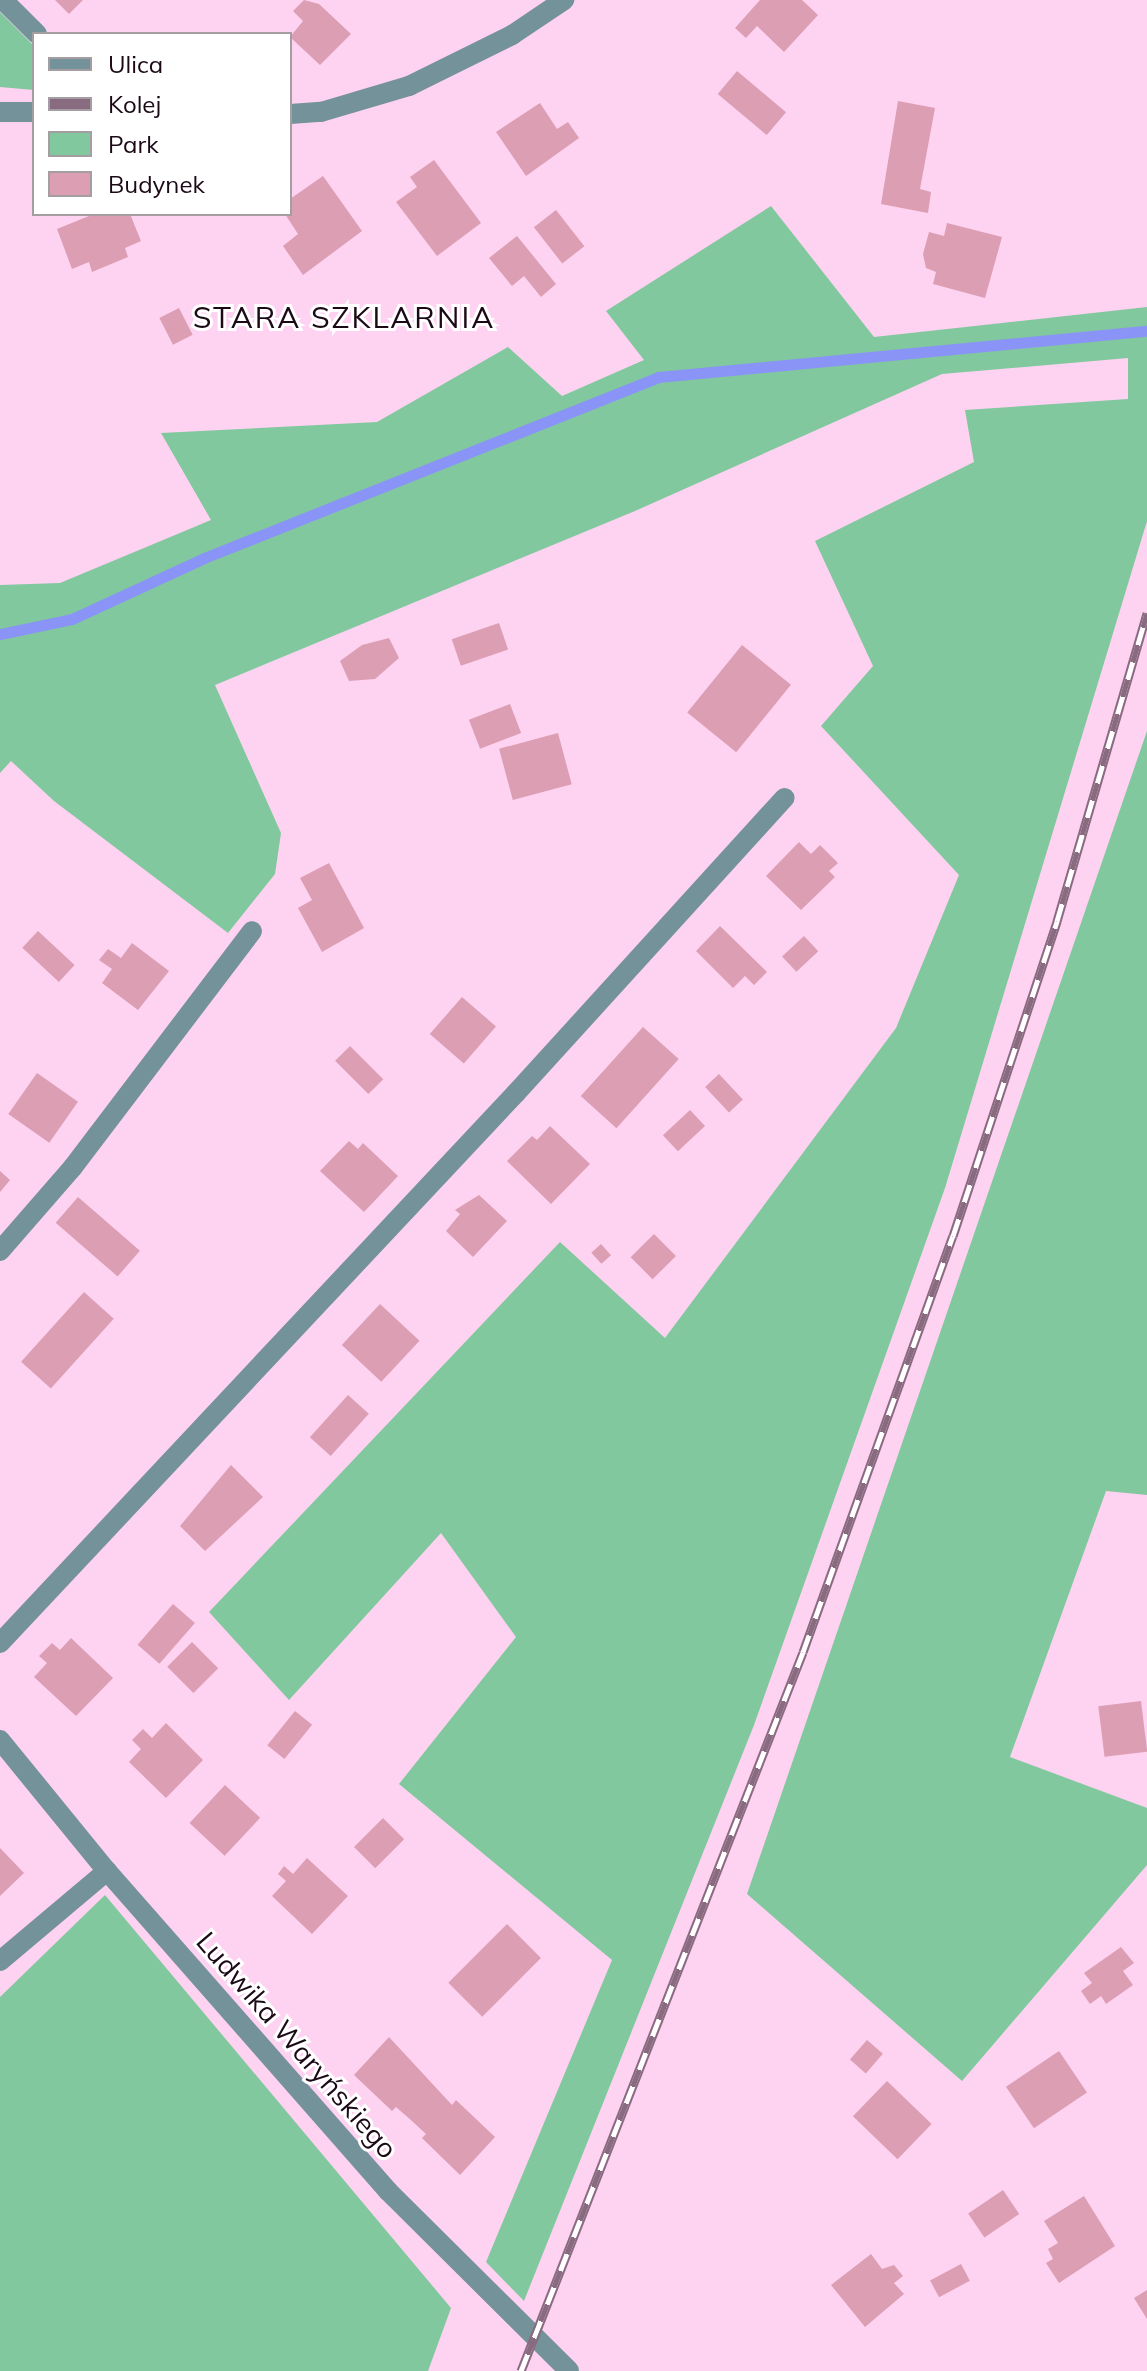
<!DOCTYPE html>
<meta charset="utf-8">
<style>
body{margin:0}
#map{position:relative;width:1147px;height:2371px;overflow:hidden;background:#fed2f1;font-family:Mulish,sans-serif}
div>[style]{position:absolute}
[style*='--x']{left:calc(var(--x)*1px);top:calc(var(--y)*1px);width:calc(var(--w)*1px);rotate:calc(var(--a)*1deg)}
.green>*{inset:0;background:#81c89e}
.stream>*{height:11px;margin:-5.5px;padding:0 5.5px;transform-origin:5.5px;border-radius:5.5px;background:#8a94f6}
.building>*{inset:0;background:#dc9eb3;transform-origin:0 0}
.minor>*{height:20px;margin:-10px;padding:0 10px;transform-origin:10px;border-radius:10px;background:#74929a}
.rail>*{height:9px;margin-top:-4.5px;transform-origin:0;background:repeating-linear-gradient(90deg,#fff 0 18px,#896b80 0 36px);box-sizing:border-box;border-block:2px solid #896b80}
span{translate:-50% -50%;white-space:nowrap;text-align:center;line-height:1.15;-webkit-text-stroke:6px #fff;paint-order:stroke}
.street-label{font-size:28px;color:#1b0916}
.neighbourhood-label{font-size:30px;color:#1b0916;letter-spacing:2px}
.legend{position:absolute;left:32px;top:32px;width:260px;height:184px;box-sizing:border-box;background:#fff;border:2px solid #a49da2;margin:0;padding:10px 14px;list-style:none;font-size:24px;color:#1b0916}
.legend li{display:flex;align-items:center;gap:16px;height:40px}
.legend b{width:40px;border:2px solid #a49da2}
</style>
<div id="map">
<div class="green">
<div style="clip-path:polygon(0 12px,34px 46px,34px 90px,0 87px)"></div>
<div style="clip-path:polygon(771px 206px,874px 337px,1147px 307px,1147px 521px,945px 1188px,754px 1725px,524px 2301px,486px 2262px,612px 1960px,399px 1784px,516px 1637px,441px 1533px,289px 1700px,209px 1612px,560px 1242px,665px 1338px,896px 1028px,959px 875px,821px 726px,873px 666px,815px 541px,974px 462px,965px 410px,1128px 399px,1128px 358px,942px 374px,635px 511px,215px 685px,281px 833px,275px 874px,228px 933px,54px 801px,11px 761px,0 773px,0 585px,60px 583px,211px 520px,161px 433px,377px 422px,508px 347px,562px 396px,644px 360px,606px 311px)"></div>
<div style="clip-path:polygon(1147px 731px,1147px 1495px,1106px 1491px,1010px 1757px,1147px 1808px,1147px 1865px,962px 2081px,747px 1894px)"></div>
<div style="clip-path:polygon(105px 1895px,451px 2308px,428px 2371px,0 2371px,0 1997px)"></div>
</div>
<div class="stream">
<div style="--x:0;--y:634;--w:74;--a:-11.8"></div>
<div style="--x:72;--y:619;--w:145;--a:-24.8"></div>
<div style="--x:204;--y:558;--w:489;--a:-21.7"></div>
<div style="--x:658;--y:377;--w:491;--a:-5.4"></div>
</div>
<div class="building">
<div style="clip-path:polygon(55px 0,83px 0,69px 14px)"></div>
<div style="clip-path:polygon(304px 0,319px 4px,351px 34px,320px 65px,290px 37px,303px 21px,293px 11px)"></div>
<div style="clip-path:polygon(760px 0,802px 0,818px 15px,784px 52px,757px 26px,746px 38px,735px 28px)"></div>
<div style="left:737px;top:71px;width:64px;height:30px;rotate:40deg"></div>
<div style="clip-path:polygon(898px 101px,935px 108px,920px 189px,931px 192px,928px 213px,881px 204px)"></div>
<div style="clip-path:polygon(540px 103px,557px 129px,568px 122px,579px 138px,526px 176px,496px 132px)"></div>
<div style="clip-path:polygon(434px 160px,481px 223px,437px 256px,396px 202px,417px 187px,410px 177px)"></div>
<div style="clip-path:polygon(323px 176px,362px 231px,303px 275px,283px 246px,298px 234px,285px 214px,290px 214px,290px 199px)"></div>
<div style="left:556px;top:210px;width:46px;height:28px;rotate:52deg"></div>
<div style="clip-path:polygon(94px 214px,130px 214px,141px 241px,125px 248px,128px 257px,92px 272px,89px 262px,72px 269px,57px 229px)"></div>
<div style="clip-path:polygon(947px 223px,1002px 237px,985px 298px,933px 284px,936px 272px,926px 268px,923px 254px,929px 232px,944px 236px)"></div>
<div style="clip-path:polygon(517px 236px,556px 284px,541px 297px,524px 276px,512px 286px,489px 258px)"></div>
<div style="left:179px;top:308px;width:30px;height:22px;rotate:63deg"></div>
<div style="left:499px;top:623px;width:28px;height:50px;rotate:71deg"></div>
<div style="clip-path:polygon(389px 638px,399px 658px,375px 679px,349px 681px,340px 661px,362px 645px)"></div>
<div style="left:742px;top:645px;width:63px;height:87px;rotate:39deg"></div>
<div style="left:510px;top:704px;width:31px;height:44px;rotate:69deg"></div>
<div style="left:558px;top:733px;width:53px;height:61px;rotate:75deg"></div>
<div style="clip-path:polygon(799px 842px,811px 854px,820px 845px,838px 863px,829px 871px,835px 877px,801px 910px,766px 876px)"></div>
<div style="clip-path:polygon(329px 863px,364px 928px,322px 952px,298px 908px,312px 900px,300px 878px)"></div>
<div style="clip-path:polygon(720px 926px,767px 972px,754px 985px,745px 976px,733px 988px,696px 951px)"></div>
<div style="left:38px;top:931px;width:50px;height:23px;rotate:43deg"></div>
<div style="left:804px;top:936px;width:21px;height:30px;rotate:47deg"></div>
<div style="clip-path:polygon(132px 943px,169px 971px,138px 1010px,102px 983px,112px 969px,99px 960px,108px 949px,121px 958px)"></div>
<div style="left:462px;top:997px;width:45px;height:49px;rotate:41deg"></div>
<div style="left:643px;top:1027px;width:48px;height:93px;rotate:42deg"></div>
<div style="left:350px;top:1046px;width:47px;height:21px;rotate:45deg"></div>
<div style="left:37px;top:1073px;width:50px;height:50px;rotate:35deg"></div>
<div style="left:719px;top:1074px;width:35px;height:19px;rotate:47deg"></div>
<div style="left:690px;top:1110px;width:22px;height:37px;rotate:47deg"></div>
<div style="clip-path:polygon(550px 1126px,590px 1164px,551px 1204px,507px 1161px,532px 1136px,537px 1140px)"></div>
<div style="clip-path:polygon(349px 1141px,358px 1149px,363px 1143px,398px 1176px,364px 1212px,320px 1171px)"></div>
<div style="clip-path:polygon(0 1171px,10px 1180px,0 1192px)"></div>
<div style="clip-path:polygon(479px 1195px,507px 1221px,473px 1257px,446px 1231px,460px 1214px,455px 1210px)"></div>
<div style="left:78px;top:1197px;width:82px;height:34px;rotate:41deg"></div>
<div style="left:654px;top:1234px;width:31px;height:33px;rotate:45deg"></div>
<div style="left:601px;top:1244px;width:15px;height:13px;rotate:48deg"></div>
<div style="left:84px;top:1292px;width:40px;height:94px;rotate:42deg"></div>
<div style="left:380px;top:1304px;width:54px;height:56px;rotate:43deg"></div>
<div style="left:348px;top:1395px;width:28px;height:57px;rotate:42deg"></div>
<div style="clip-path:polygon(231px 1465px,263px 1497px,205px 1551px,180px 1526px)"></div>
<div style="left:173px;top:1604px;width:29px;height:54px;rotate:41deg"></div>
<div style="clip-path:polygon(71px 1638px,113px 1678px,76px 1716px,34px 1677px,47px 1663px,39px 1656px,52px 1643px,60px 1650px)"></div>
<div style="left:192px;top:1642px;width:37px;height:35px;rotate:45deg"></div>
<div style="left:1141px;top:1701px;width:51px;height:43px;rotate:83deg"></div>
<div style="left:295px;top:1711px;width:22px;height:44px;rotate:39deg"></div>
<div style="clip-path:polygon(166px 1723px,203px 1760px,166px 1798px,129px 1762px,141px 1749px,132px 1740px,143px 1729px,152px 1738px)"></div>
<div style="left:225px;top:1785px;width:48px;height:52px;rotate:43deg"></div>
<div style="left:383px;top:1818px;width:30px;height:41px;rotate:45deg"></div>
<div style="clip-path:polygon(0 1848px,24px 1873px,0 1896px)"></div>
<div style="clip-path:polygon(307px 1858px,348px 1896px,312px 1934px,272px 1896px,286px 1881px,278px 1874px,284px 1866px,293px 1874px)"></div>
<div style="left:507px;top:1924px;width:48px;height:83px;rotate:45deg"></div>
<div style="clip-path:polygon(1121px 1947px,1134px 1963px,1123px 1971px,1133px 1985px,1106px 2004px,1101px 1996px,1090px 2004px,1081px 1991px,1092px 1983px,1084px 1973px)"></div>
<div style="clip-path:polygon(389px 2037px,452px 2105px,456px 2100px,495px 2137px,460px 2175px,422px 2138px,426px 2134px,412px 2121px,396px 2107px,392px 2111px,354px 2075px)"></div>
<div style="left:867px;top:2040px;width:21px;height:26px;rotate:41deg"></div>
<div style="left:1059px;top:2051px;width:50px;height:64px;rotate:56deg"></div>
<div style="left:887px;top:2081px;width:62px;height:49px;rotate:44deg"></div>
<div style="left:1003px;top:2190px;width:29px;height:42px;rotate:56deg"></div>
<div style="clip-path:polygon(1084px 2196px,1115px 2246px,1059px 2283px,1046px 2263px,1053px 2259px,1048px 2249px,1058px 2243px,1044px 2221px)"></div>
<div style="clip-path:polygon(871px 2254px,882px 2269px,894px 2265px,903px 2276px,894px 2283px,904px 2294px,865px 2327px,831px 2285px)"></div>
<div style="left:961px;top:2264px;width:19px;height:35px;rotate:62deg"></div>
<div style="clip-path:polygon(1147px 2290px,1147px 2319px,1134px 2298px)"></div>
</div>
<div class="minor">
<div style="--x:3;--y:0;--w:48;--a:45"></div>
<div style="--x:0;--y:112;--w:34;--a:0"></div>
<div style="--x:290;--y:114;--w:31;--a:-4"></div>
<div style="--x:321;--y:112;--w:92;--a:-16.5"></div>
<div style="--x:409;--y:86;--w:115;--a:-26.3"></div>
<div style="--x:512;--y:35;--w:63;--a:-33.9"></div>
<div style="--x:0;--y:1251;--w:111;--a:-49"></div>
<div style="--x:73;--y:1167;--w:296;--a:-52.8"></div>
<div style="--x:0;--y:1643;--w:754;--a:-46.83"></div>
<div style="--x:516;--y:1093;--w:399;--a:-47.7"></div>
<div style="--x:0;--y:1740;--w:169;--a:50.8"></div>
<div style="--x:107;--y:1871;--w:426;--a:48.7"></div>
<div style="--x:388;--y:2191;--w:255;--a:44.8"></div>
<div style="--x:0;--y:1961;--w:140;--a:-40.1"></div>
</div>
<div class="rail">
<div style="--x:521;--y:2371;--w:772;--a:-68.58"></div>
<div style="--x:803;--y:1652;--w:442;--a:-70.2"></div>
<div style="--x:953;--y:1236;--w:332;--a:-71.7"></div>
<div style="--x:1057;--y:921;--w:321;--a:-73.7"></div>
</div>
<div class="street-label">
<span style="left:297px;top:2045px;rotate:49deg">Ludwika Waryńskiego</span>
</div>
<div class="neighbourhood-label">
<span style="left:344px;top:317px">STARA SZKLARNIA</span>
</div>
<ul class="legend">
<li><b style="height:10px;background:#74929a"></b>Ulica</li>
<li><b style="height:10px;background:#896b80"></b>Kolej</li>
<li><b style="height:22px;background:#81c89e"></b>Park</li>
<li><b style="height:22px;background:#dc9eb3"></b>Budynek</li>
</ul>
</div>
